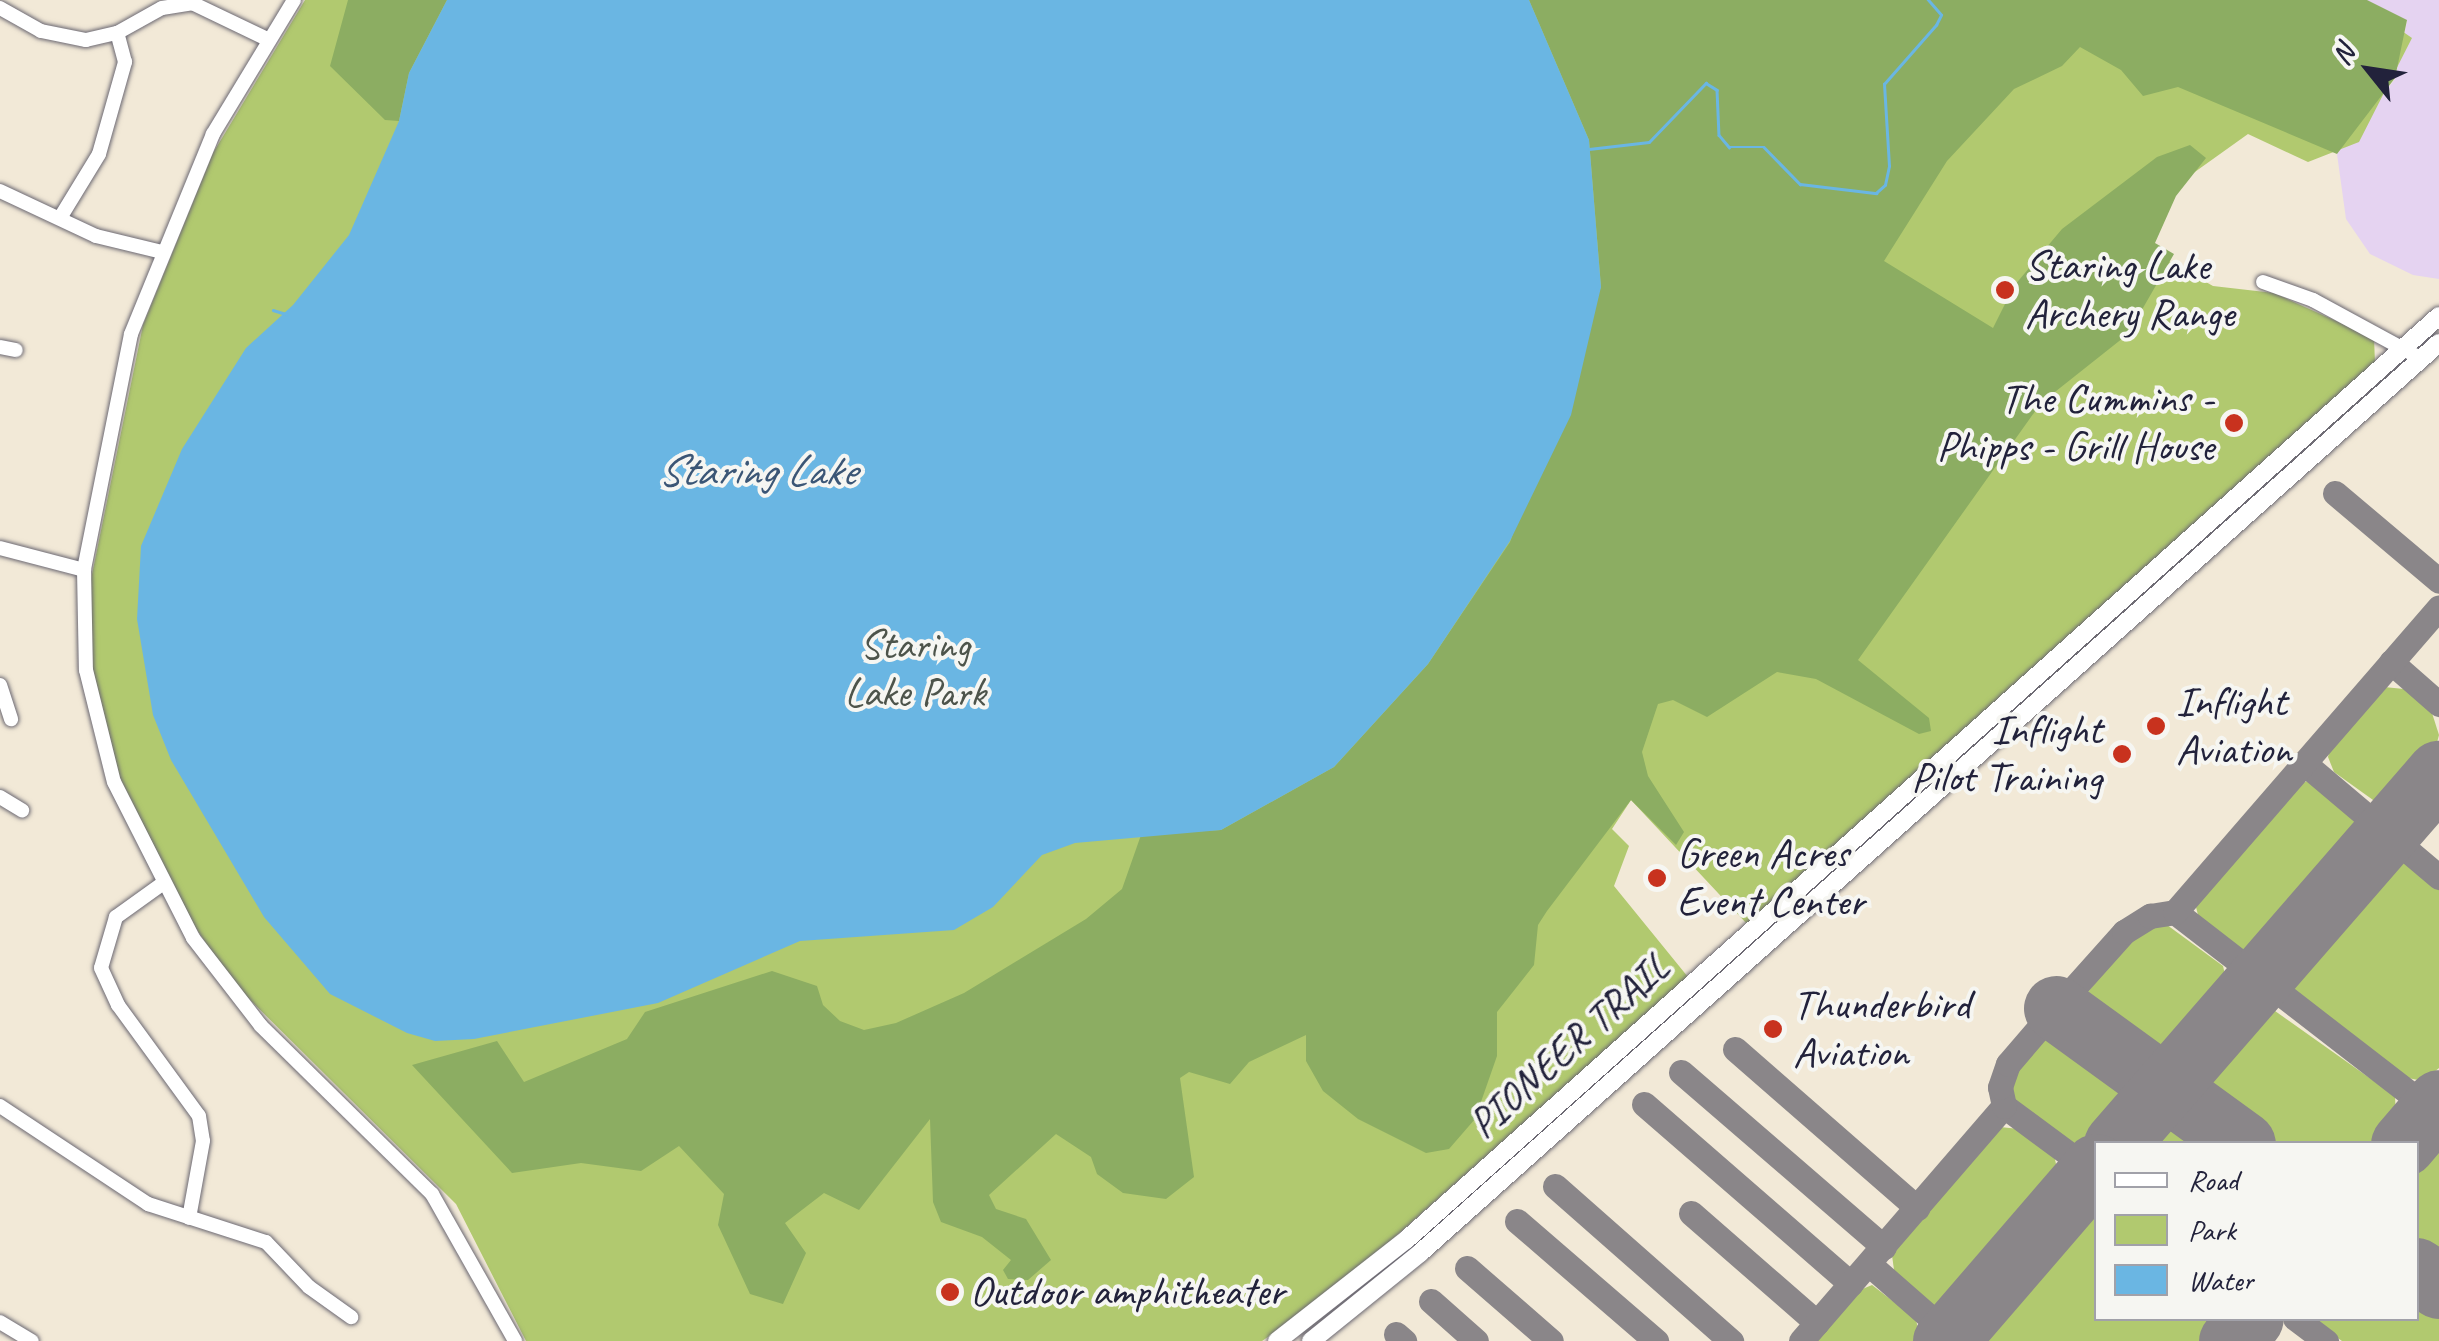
<!DOCTYPE html>
<style>
body{margin:0}
#map{position:relative;width:2439px;height:1341px;overflow:hidden;background:#f2e9d7;font-family:Caveat,sans-serif}
div>[style]{position:absolute}
[style*='--x']{left:calc(var(--x)*1px);top:calc(var(--y)*1px);width:calc(var(--w)*1px);rotate:calc(var(--a)*1deg)}
.built>*{inset:0;background:#e5d3f1}
.green>*{inset:0;background:#b1c96f}
.forest>*{inset:0;background:#8cad62}
.water>*{inset:0;background:#6ab6e3}
.stream>*{height:2.5px;margin:-1.25px;padding:0 1.25px;transform-origin:1.25px;border-radius:1.25px;background:#6ab6e3}
.taxiway>*{height:25px;margin:-12.5px;padding:0 12.5px;transform-origin:12.5px;border-radius:12.5px;background:#8a8689}
.runway>*{height:65px;margin:-32.5px;padding:0 32.5px;transform-origin:32.5px;border-radius:32.5px;background:#8a8689}
.roads{filter:drop-shadow(0 0 2px #6b6872) drop-shadow(0 0 2px #6b6872)}
.minor>*{height:14px;margin:-7px;padding:0 7px;transform-origin:7px;border-radius:7px;background:#fff}
.major>*{height:18px;margin:-9px;padding:0 9px;transform-origin:9px;border-radius:9px;background:#fff}
.dots>*{width:28px;height:28px;translate:-50% -50%;box-sizing:border-box;border:5px solid #f6f6f2;border-radius:50%}
span{translate:-50% -50%;white-space:nowrap;text-align:center;line-height:1.15;-webkit-text-stroke:8px #f6f6f2;paint-order:stroke}
.poi-label{font-size:42px;color:#22223b}
.left{translate:0 -50%;text-align:left}
.right{translate:-100% -50%;text-align:right}
.park-label{font-size:42px;color:#4d544b}
.street-label{font-size:42px;color:#22223b}
.water-label{font-size:45px;color:#3b5676;font-style:italic}
.legend{position:absolute;left:2094px;top:1141px;width:325px;height:180px;box-sizing:border-box;background:#f6f6f2;border:2px solid #a1a1a9;margin:0;padding:12px 18px;list-style:none;font-size:30px;color:#22223b}
.legend li{display:flex;align-items:center;gap:20px;height:50px}
.legend b{width:50px;border:2px solid #a1a1a9}
.north{position:absolute;left:2319px;top:20px;width:100px;height:100px;-webkit-text-stroke:8px #f6f6f2;paint-order:stroke;rotate:300deg;font-size:28px;font-weight:700;line-height:40px;text-align:center;color:#22223b}
.north::after{content:'';display:block;margin:auto;width:35px;height:45px;background:#22223b;clip-path:polygon(50% 0,100% 100%,50% 72%,0 100%)}
</style>
<div id="map">
<div class="built">
<div style="clip-path:polygon(2363px 0,2439px 0,2439px 279px,2413px 275px,2370px 254px,2346px 219px,2337px 154px,2395px 79px,2407px 21px)"></div>
</div>
<div class="green">
<div style="clip-path:polygon(305px 0,2357px 0,2412px 38px,2359px 142px,2308px 162px,2248px 134px,2178px 184px,2140px 231px,2158px 255px,2213px 286px,2274px 293px,2374px 338px,2375px 363px,1747px 924px,1631px 800px,1612px 829px,1629px 846px,1614px 886px,1688px 977px,1326px 1298px,1262px 1341px,526px 1341px,456px 1204px,233px 983px,193px 924px,120px 778px,93px 670px,89px 589px,143px 325px,213px 153px)"></div>
<div style="clip-path:polygon(2384px 687px,2404px 689px,2432px 713px,2439px 735px,2435px 750px,2380px 805px,2334px 772px,2328px 757px,2332px 742px)"></div>
<div style="clip-path:polygon(2307px 781px,2354px 814px,2358px 839px,2260px 952px,2236px 954px,2200px 923px,2195px 903px,2293px 788px)"></div>
<div style="clip-path:polygon(2399px 858px,2439px 888px,2439px 1068px,2423px 1081px,2403px 1077px,2293px 998px,2284px 981px,2378px 866px)"></div>
<div style="clip-path:polygon(2163px 922px,2223px 966px,2227px 983px,2172px 1052px,2153px 1058px,2091px 1012px,2084px 997px,2127px 942px)"></div>
<div style="clip-path:polygon(2268px 1006px,2395px 1096px,2396px 1118px,2373px 1143px,2271px 1143px,2204px 1095px,2201px 1070px,2250px 1013px)"></div>
<div style="clip-path:polygon(2060px 1034px,2124px 1079px,2130px 1091px,2128px 1102px,2086px 1146px,2071px 1144px,2016px 1105px,2010px 1089px,2016px 1069px,2043px 1038px)"></div>
<div style="clip-path:polygon(2165px 1117px,2185px 1123px,2214px 1143px,2136px 1143px)"></div>
<div style="clip-path:polygon(2000px 1127px,2019px 1129px,2054px 1155px,2060px 1182px,1951px 1307px,1935px 1309px,1895px 1277px,1891px 1248px)"></div>
<div style="clip-path:polygon(2439px 1147px,2439px 1266px,2417px 1250px,2416px 1160px)"></div>
<div style="clip-path:polygon(2095px 1197px,2096px 1318px,2220px 1319px,2201px 1341px,1965px 1341px)"></div>
<div style="clip-path:polygon(1872px 1285px,1916px 1319px,1920px 1341px,1812px 1341px,1853px 1293px)"></div>
<div style="clip-path:polygon(2417px 1290px,2439px 1306px,2439px 1341px,2342px 1341px,2311px 1319px,2416px 1318px)"></div>
</div>
<div class="forest">
<div style="clip-path:polygon(348px 0,447px 0,409px 73px,399px 121px,385px 120px,330px 66px)"></div>
<div style="clip-path:polygon(1529px 0,2367px 0,2407px 20px,2395px 78px,2337px 154px,2178px 87px,2143px 96px,2121px 70px,2080px 47px,2062px 66px,2014px 89px,1947px 161px,1884px 261px,1993px 328px,2014px 286px,2062px 229px,2157px 157px,2190px 145px,2206px 158px,2176px 196px,2155px 243px,2174px 254px,2128px 334px,2041px 403px,1858px 660px,1929px 718px,1931px 731px,1919px 734px,1816px 679px,1777px 672px,1707px 717px,1673px 700px,1658px 704px,1642px 752px,1648px 776px,1684px 832px,1676px 845px,1631px 800px,1547px 911px,1538px 925px,1534px 965px,1497px 1012px,1497px 1056px,1475px 1119px,1449px 1149px,1426px 1153px,1358px 1119px,1323px 1091px,1306px 1061px,1306px 1035px,1249px 1062px,1230px 1084px,1189px 1072px,1180px 1078px,1194px 1177px,1166px 1199px,1123px 1193px,1097px 1174px,1091px 1157px,1056px 1134px,989px 1195px,996px 1209px,1026px 1219px,1051px 1260px,1028px 1280px,1008px 1279px,1003px 1270px,1011px 1260px,982px 1237px,941px 1222px,933px 1202px,930px 1119px,859px 1210px,824px 1193px,785px 1223px,806px 1253px,783px 1304px,750px 1294px,718px 1225px,724px 1194px,679px 1146px,641px 1171px,581px 1163px,512px 1173px,412px 1065px,497px 1041px,524px 1082px,627px 1039px,645px 1012px,772px 971px,817px 986px,823px 1005px,840px 1021px,864px 1030px,896px 1023px,964px 993px,1086px 919px,1122px 889px,1141px 835px,1221px 830px,1334px 767px,1428px 664px,1510px 542px,1601px 287px,1589px 140px)"></div>
</div>
<div class="water">
<div style="clip-path:polygon(447px 0,1529px 0,1589px 140px,1601px 287px,1571px 415px,1510px 541px,1428px 664px,1334px 767px,1221px 830px,1075px 843px,1042px 855px,993px 907px,954px 930px,800px 941px,658px 1003px,474px 1039px,435px 1041px,407px 1033px,330px 994px,264px 917px,171px 760px,153px 715px,137px 619px,141px 546px,182px 449px,246px 348px,293px 305px,349px 235px,399px 121px,409px 73px)"></div>
</div>
<div class="stream">
<div style="--x:1589;--y:149;--w:60;--a:-6.7"></div>
<div style="--x:1649;--y:142;--w:82;--a:-46"></div>
<div style="--x:1706;--y:83;--w:13;--a:32"></div>
<div style="--x:1717;--y:90;--w:45;--a:87.5"></div>
<div style="--x:1719;--y:135;--w:16;--a:50"></div>
<div style="--x:1729;--y:147;--w:35;--a:0"></div>
<div style="--x:1764;--y:147;--w:52;--a:45.8"></div>
<div style="--x:1800;--y:184;--w:77;--a:6.8"></div>
<div style="--x:1876;--y:193;--w:12;--a:-42"></div>
<div style="--x:1885;--y:185;--w:19;--a:-78"></div>
<div style="--x:1889;--y:166;--w:82;--a:-93.5"></div>
<div style="--x:1884;--y:84;--w:79;--a:-48.6"></div>
<div style="--x:1936;--y:25;--w:11;--a:-63"></div>
<div style="--x:1941;--y:15;--w:20;--a:-131"></div>
<div style="--x:273;--y:310;--w:14;--a:17"></div>
</div>
<div class="taxiway">
<div style="--x:2335;--y:493;--w:136;--a:40.2"></div>
<div style="--x:2391;--y:662;--w:64;--a:41.2"></div>
<div style="--x:2304;--y:763;--w:177;--a:40.2"></div>
<div style="--x:2175;--y:912;--w:334;--a:37.7"></div>
<div style="--x:1735;--y:1049;--w:242;--a:41.1"></div>
<div style="--x:1681;--y:1072;--w:268;--a:40.8"></div>
<div style="--x:1644;--y:1104;--w:274;--a:41"></div>
<div style="--x:2004;--y:1106;--w:114;--a:36.5"></div>
<div style="--x:1555;--y:1186;--w:235;--a:41.4"></div>
<div style="--x:1691;--y:1213;--w:167;--a:41.1"></div>
<div style="--x:1517;--y:1221;--w:184;--a:40.8"></div>
<div style="--x:1869;--y:1264;--w:108;--a:41.2"></div>
<div style="--x:1467;--y:1268;--w:111;--a:41"></div>
<div style="--x:1431;--y:1301;--w:60;--a:41.6"></div>
<div style="--x:2295;--y:1318;--w:39;--a:37"></div>
<div style="--x:1396;--y:1334;--w:11;--a:41"></div>
<div style="--x:1801;--y:1341;--w:311;--a:-49.2"></div>
<div style="--x:2004;--y:1106;--w:19;--a:-102"></div>
<div style="--x:2000;--y:1087;--w:24;--a:-71"></div>
<div style="--x:2008;--y:1064;--w:74;--a:-49.4"></div>
<div style="--x:2056;--y:1008;--w:102;--a:-48.2"></div>
<div style="--x:2124;--y:932;--w:31;--a:-32"></div>
<div style="--x:2150;--y:916;--w:25;--a:-9"></div>
<div style="--x:2175;--y:912;--w:403;--a:-49.1"></div>
</div>
<div class="runway">
<div style="--x:2056;--y:1008;--w:231;--a:36"></div>
<div style="--x:2116;--y:1144;--w:492;--a:-49"></div>
<div style="--x:2403;--y:1144;--w:55;--a:-49.4"></div>
<div style="--x:2416;--y:1270;--w:28;--a:35"></div>
<div style="--x:1945;--y:1341;--w:231;--a:-49.2"></div>
<div style="--x:2231;--y:1341;--w:30;--a:-49"></div>
</div>
<div class="roads">
<div class="minor">
<div style="--x:294;--y:0;--w:157;--a:121.2"></div>
<div style="--x:213;--y:134;--w:216;--a:112.3"></div>
<div style="--x:131;--y:334;--w:241;--a:101.3"></div>
<div style="--x:84;--y:570;--w:100;--a:88.9"></div>
<div style="--x:86;--y:670;--w:115;--a:76"></div>
<div style="--x:114;--y:782;--w:175;--a:63.1"></div>
<div style="--x:193;--y:938;--w:111;--a:52.3"></div>
<div style="--x:261;--y:1026;--w:240;--a:44.5"></div>
<div style="--x:432;--y:1194;--w:169;--a:60.5"></div>
<div style="--x:0;--y:8;--w:47;--a:29.3"></div>
<div style="--x:41;--y:31;--w:46;--a:11.3"></div>
<div style="--x:86;--y:40;--w:32;--a:-13"></div>
<div style="--x:117;--y:33;--w:51;--a:-29.1"></div>
<div style="--x:162;--y:8;--w:30;--a:-9"></div>
<div style="--x:192;--y:3;--w:83;--a:25.6"></div>
<div style="--x:0;--y:191;--w:106;--a:25.1"></div>
<div style="--x:96;--y:236;--w:68;--a:13.6"></div>
<div style="--x:60;--y:218;--w:75;--a:-58.6"></div>
<div style="--x:99;--y:154;--w:96;--a:-74.2"></div>
<div style="--x:125;--y:62;--w:30;--a:-105"></div>
<div style="--x:2263;--y:282;--w:53;--a:19.8"></div>
<div style="--x:2313;--y:300;--w:122;--a:28.5"></div>
<div style="--x:0;--y:347;--w:16;--a:11"></div>
<div style="--x:0;--y:548;--w:87;--a:14.7"></div>
<div style="--x:0;--y:685;--w:36;--a:72"></div>
<div style="--x:0;--y:797;--w:26;--a:31"></div>
<div style="--x:162;--y:884;--w:57;--a:144.3"></div>
<div style="--x:116;--y:917;--w:53;--a:106.4"></div>
<div style="--x:101;--y:968;--w:41;--a:65.3"></div>
<div style="--x:118;--y:1005;--w:137;--a:53.9"></div>
<div style="--x:199;--y:1116;--w:25;--a:81"></div>
<div style="--x:203;--y:1141;--w:78;--a:100.3"></div>
<div style="--x:0;--y:1106;--w:178;--a:33.5"></div>
<div style="--x:148;--y:1204;--w:124;--a:17.9"></div>
<div style="--x:266;--y:1242;--w:62;--a:46.3"></div>
<div style="--x:309;--y:1287;--w:52;--a:35.5"></div>
<div style="--x:0;--y:1322;--w:37;--a:31"></div>
</div>
<div class="major">
<div style="--x:1277;--y:1341;--w:164;--a:-38.1"></div>
<div style="--x:1406;--y:1240;--w:1386;--a:-41.81"></div>
<div style="--x:1311;--y:1341;--w:140;--a:-38.9"></div>
<div style="--x:1420;--y:1253;--w:1366;--a:-41.77"></div>
</div>
</div>
<div class="dots">
<div style="left:2005px;top:290px;background:#c8321e"></div>
<div style="left:2234px;top:423px;background:#c8321e"></div>
<div style="left:2156px;top:726px;background:#c8321e"></div>
<div style="left:2122px;top:754px;background:#c8321e"></div>
<div style="left:1657px;top:878px;background:#c8321e"></div>
<div style="left:1773px;top:1029px;background:#c8321e"></div>
<div style="left:950px;top:1292px;background:#c8321e"></div>
</div>
<div class="poi-label">
<span class="left" style="left:2025px;top:290px">Staring Lake<br>Archery Range</span>
<span class="right" style="left:2214px;top:423px">The Cummins -<br>Phipps - Grill House</span>
<span class="left" style="left:2176px;top:726px">Inflight<br>Aviation</span>
<span class="right" style="left:2102px;top:754px">Inflight<br>Pilot Training</span>
<span class="left" style="left:1677px;top:878px">Green Acres<br>Event Center</span>
<span class="left" style="left:1793px;top:1029px">Thunderbird<br>Aviation</span>
<span class="left" style="left:970px;top:1292px">Outdoor amphitheater</span>
</div>
<div class="park-label">
<span style="left:915px;top:669px">Staring<br>Lake Park</span>
</div>
<div class="street-label">
<span style="left:1569px;top:1046px;rotate:-42deg">PIONEER TRAIL</span>
</div>
<div class="water-label">
<span style="left:756px;top:471px">Staring Lake</span>
</div>
<ul class="legend">
<li><b style="height:12px;background:#fff"></b>Road</li>
<li><b style="height:28px;background:#b1c96f"></b>Park</li>
<li><b style="height:28px;background:#6ab6e3"></b>Water</li>
</ul>
<div class="north">N</div>
</div>
